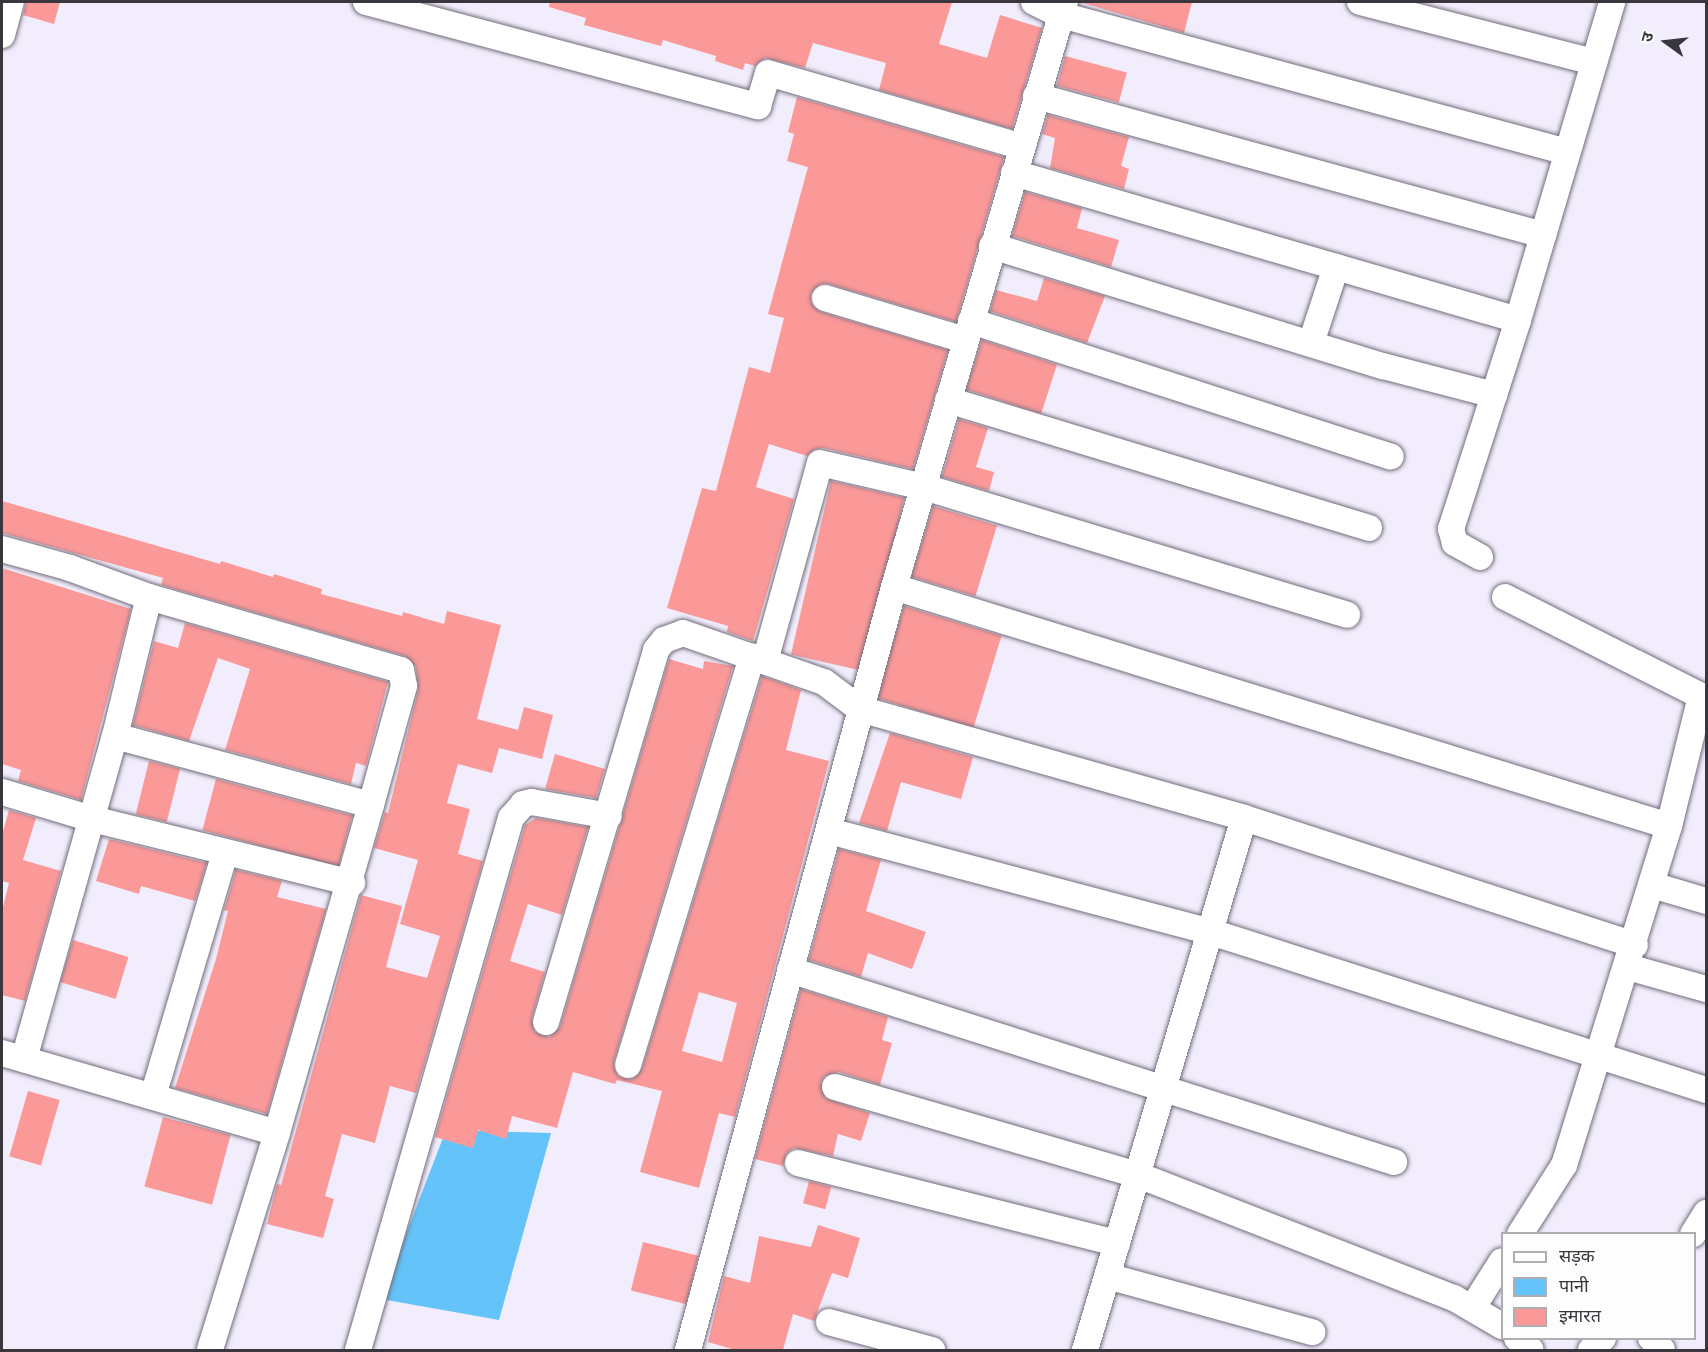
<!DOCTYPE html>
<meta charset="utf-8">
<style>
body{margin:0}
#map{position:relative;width:1708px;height:1352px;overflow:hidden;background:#f2edfc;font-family:Overpass,"Noto Sans Devanagari",sans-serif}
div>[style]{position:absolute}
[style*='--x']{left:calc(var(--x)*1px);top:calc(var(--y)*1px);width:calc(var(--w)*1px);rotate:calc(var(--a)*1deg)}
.water>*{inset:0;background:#64c3f9}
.building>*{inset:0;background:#fb9999;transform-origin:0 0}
.roads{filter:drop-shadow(0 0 2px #726c7c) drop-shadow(0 0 2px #726c7c)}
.street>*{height:26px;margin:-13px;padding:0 13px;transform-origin:13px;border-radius:13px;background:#fff}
span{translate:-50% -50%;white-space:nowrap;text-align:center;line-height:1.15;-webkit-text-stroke:6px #fdfdfd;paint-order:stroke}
.frame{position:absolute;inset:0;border:3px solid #39363e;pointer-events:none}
.legend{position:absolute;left:1501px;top:1232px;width:195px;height:108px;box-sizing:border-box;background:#fdfdfd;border:2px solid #afadb1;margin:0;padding:8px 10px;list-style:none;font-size:18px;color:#39363e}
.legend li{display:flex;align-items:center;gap:12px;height:30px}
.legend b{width:30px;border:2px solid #afadb1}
.north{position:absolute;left:1636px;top:12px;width:60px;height:60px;-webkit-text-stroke:4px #fdfdfd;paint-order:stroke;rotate:285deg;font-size:16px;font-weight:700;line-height:24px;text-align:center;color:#39363e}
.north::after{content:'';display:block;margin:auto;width:21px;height:27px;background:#39363e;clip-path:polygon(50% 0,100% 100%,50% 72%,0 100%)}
</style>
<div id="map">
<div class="water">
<div style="clip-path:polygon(446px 1130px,551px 1133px,499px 1320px,381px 1299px)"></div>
</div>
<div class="building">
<div style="clip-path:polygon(26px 2px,60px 2px,54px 24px,23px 15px)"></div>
<div style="clip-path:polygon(550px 2px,952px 2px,939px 44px,987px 58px,1000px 15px,1042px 28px,1012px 129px,879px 90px,886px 63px,813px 43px,805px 68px,765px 58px,755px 66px,745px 63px,743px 70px,715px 61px,716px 56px,663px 40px,661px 46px,584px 25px,586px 18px,549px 7px)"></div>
<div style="clip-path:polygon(1080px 2px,1192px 2px,1184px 33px)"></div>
<div style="left:1065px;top:56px;width:64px;height:31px;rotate:15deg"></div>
<div style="clip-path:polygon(797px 97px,1004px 157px,956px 322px,829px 284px,821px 284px,811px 293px,811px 302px,821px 312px,948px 350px,913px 469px,823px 448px,815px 449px,807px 456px,769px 444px,756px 487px,794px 499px,753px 641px,727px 632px,728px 626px,667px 608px,702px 488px,716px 491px,749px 367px,770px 373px,784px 318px,768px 314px,808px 167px,787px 161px,794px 134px,788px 132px)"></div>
<div style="clip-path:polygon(1048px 115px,1129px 137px,1121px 166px,1129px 169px,1124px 189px,1050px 168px,1055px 138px,1042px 134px)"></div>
<div style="clip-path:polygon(1025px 192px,1082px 208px,1077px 228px,1119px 240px,1111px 267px,1012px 236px)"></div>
<div style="clip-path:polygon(1044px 278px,1105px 296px,1087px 343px,990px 311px,996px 290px,1037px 301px)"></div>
<div style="left:982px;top:340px;width:79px;height:52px;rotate:18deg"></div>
<div style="clip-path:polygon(959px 419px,988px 428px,976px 467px,994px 472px,989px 491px,942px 477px)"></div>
<div style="left:831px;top:481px;width:75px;height:178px;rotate:13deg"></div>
<div style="clip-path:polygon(2px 501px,220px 564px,221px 561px,273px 577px,274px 574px,322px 589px,321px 594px,402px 616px,403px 612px,444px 624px,447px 611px,501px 625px,477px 719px,518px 730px,524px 707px,553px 715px,542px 759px,499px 748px,492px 773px,458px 764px,447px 803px,470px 809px,458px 854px,483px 861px,416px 1093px,390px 1086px,375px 1143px,342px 1134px,325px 1196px,334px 1199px,323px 1238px,267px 1224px,277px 1184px,281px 1185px,361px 895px,402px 906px,386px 967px,427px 978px,440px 936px,400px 924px,418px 860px,374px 848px,385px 812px,388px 813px,418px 690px,416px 667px,405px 656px,161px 585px,163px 578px,2px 533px)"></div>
<div style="left:933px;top:506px;width:67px;height:74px;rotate:17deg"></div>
<div style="clip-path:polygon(2px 568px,131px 609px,81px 800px,18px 781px,21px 770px,2px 764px)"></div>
<div style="left:904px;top:606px;width:102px;height:96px;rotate:17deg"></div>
<div style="clip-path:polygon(185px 623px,388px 682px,366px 766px,356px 763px,351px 784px,225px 750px,250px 669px,218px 658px,189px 741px,133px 725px,154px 641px,178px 648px)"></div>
<div style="clip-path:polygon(evenodd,669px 659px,703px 669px,704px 661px,733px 666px,614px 1061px,618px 1076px,632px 1079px,642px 1069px,762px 676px,801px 690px,786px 750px,829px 761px,735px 1117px,719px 1113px,699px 1188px,640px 1172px,662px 1091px,617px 1080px,615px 1084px,573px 1072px,557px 1128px,512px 1116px,506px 1139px,478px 1130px,473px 1148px,435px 1137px,525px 825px,536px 818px,588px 827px,562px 915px,528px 904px,510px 961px,545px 972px,532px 1018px,535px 1032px,549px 1037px,560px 1027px,669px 659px,699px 992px,737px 1003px,722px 1062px,682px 1051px,699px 992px)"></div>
<div style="clip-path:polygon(890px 733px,973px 757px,961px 799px,901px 782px,887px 831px,859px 823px)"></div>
<div style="clip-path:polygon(555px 754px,605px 769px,596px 798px,545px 789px)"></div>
<div style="left:149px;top:761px;width:32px;height:55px;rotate:14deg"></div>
<div style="left:216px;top:779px;width:141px;height:53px;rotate:15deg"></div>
<div style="clip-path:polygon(9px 810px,36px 818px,23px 860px,61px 871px,25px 1001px,2px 995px,2px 911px,9px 883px,2px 881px,2px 835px)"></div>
<div style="clip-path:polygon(109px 839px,207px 863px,195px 901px,141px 886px,139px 894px,96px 881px)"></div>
<div style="clip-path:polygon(839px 849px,881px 860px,866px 911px,926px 932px,912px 969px,868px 953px,861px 977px,809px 960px)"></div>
<div style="clip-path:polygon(236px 870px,282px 881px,277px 897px,326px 909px,267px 1114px,175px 1088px,216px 959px,228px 911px,224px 910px)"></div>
<div style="left:73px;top:940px;width:58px;height:44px;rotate:17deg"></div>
<div style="clip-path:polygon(801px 989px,888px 1017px,882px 1040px,892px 1043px,880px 1085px,839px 1072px,825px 1076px,821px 1082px,825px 1098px,870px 1113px,861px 1141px,838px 1134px,833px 1156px,794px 1148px,787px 1153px,783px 1166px,755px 1159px)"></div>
<div style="left:28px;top:1091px;width:33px;height:68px;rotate:16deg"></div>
<div style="left:163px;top:1117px;width:70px;height:72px;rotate:15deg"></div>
<div style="left:809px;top:1181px;width:23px;height:23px;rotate:15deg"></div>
<div style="clip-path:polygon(818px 1225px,860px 1238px,848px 1278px,832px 1273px,814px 1321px,793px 1314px,783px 1350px,735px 1350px,708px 1342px,724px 1276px,750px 1283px,759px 1236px,811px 1247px)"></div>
<div style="left:643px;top:1242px;width:57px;height:50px;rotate:14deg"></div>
</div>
<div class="roads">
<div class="street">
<div style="--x:366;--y:2;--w:406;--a:14.9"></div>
<div style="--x:758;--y:106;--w:34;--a:-73"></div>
<div style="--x:768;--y:73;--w:265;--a:16.2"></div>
<div style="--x:1034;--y:2;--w:30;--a:26"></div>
<div style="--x:1061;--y:15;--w:524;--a:15.15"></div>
<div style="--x:1065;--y:2;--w:609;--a:106.29"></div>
<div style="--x:894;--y:587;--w:811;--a:17.14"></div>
<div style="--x:1669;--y:826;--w:355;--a:107.2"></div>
<div style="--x:1564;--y:1165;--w:82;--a:122.5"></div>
<div style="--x:1360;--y:2;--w:242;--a:14.4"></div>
<div style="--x:2;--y:35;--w:34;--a:-75"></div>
<div style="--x:1036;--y:96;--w:526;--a:15.33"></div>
<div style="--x:1014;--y:173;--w:525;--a:16.26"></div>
<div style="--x:992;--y:246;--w:409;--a:17.1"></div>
<div style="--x:1383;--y:366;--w:115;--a:14.6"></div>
<div style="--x:825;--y:298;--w:146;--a:16.7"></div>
<div style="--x:971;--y:321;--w:441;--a:17.9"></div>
<div style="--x:1311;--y:343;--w:80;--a:-71.8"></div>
<div style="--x:948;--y:400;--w:440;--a:16.9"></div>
<div style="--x:2;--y:549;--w:71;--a:15.6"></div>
<div style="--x:70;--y:568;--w:84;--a:20.2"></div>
<div style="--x:149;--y:597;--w:262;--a:16.2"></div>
<div style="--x:401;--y:670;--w:16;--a:79"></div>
<div style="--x:404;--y:686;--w:123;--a:105.5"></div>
<div style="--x:1480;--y:557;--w:29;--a:-151"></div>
<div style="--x:1455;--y:543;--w:15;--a:-106"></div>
<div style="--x:1451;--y:529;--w:219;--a:-72.2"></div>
<div style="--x:1518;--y:320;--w:332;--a:-73.5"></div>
<div style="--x:1505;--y:597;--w:220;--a:26.8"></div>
<div style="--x:1701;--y:696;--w:134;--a:103.8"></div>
<div style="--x:765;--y:661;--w:205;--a:-74.5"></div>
<div style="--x:820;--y:463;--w:107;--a:13"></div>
<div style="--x:924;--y:487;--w:442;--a:16.8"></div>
<div style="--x:115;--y:736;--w:265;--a:15.1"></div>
<div style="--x:371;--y:805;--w:341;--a:106"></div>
<div style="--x:2;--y:792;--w:94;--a:16.7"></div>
<div style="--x:92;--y:819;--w:268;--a:13.8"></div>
<div style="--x:829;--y:831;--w:395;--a:14.8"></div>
<div style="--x:1211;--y:932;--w:520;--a:17.7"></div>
<div style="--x:1652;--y:885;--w:56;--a:16.5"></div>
<div style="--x:1628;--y:967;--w:81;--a:15.8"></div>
<div style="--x:790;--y:970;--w:634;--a:17.63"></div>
<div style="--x:546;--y:1022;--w:388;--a:-73.5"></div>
<div style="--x:656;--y:650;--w:13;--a:-51"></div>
<div style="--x:664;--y:640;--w:20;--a:-20"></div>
<div style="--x:683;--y:633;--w:149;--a:19.2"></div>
<div style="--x:824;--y:682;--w:45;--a:36.9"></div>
<div style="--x:860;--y:709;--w:399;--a:15.8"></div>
<div style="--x:1244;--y:818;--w:411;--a:18"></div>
<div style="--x:2;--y:1053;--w:286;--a:16.2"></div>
<div style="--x:277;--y:1133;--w:227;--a:107.2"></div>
<div style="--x:24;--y:1059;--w:336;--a:-74.3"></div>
<div style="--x:115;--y:736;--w:143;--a:-76.3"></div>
<div style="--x:628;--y:1065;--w:427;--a:-73.1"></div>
<div style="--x:835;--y:1087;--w:316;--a:16.2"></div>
<div style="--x:1138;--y:1175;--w:339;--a:21.3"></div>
<div style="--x:1454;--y:1298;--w:56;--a:30.3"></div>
<div style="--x:153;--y:1096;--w:253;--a:-73.5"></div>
<div style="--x:798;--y:1163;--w:329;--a:14.1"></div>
<div style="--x:1693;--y:1234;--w:25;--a:-58"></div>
<div style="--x:1107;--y:1276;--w:213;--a:15.3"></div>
<div style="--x:1473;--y:1307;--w:54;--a:-57.8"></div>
<div style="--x:829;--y:1322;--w:107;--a:15.2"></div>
<div style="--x:1517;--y:1338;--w:18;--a:41"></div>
<div style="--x:1651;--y:1338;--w:16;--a:47"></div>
<div style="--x:358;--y:1350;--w:554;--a:-73.96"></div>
<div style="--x:511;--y:818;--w:18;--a:-49"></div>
<div style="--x:523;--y:804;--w:9;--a:-13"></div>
<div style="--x:532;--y:802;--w:78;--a:10.3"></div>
<div style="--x:688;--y:1350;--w:790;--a:-74.89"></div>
<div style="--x:1085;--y:1350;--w:555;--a:-73.36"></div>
<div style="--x:1591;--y:1350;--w:17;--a:-45"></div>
</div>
</div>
<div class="frame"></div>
<ul class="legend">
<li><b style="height:8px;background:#fff"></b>सड़क</li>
<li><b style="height:16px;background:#64c3f9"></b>पानी</li>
<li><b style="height:16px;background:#fb9999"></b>इमारत</li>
</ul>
<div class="north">उ</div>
</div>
